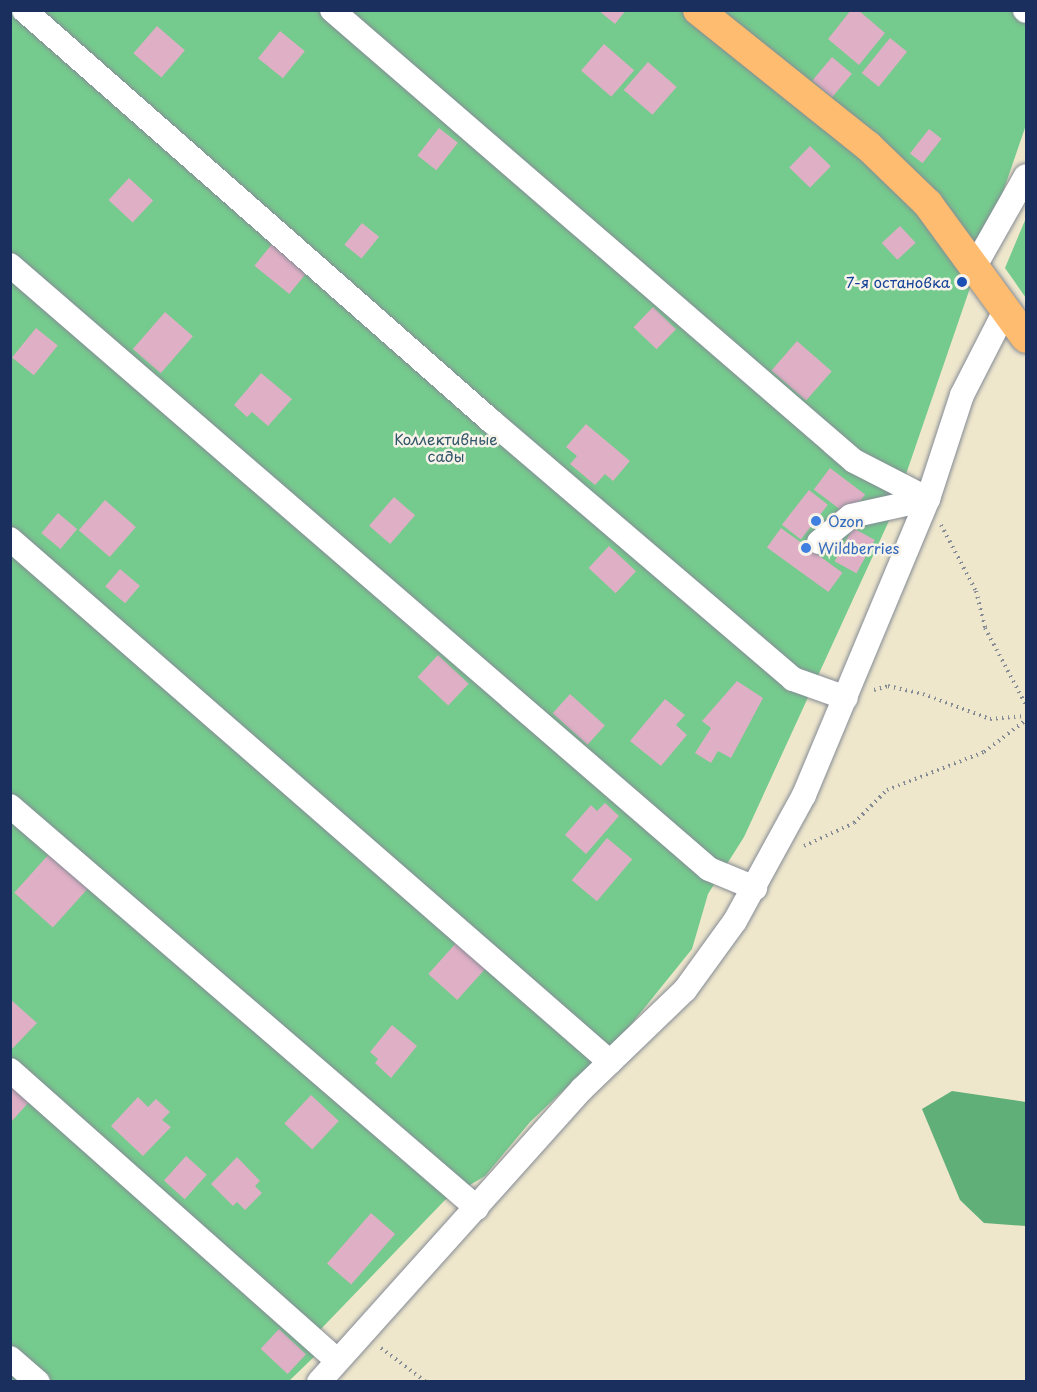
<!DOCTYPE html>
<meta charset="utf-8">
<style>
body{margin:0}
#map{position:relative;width:1037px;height:1392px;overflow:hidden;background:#efe7cc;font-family:"Playpen Sans",sans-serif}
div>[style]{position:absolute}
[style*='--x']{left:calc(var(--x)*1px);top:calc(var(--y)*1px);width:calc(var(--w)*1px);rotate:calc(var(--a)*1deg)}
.green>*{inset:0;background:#75ca8d}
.forest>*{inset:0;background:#60ae78}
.building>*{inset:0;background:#dfafc5;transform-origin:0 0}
.path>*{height:4px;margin-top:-2px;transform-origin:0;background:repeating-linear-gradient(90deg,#858b95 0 1.5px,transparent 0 6px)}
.roads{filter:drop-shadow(0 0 2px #858b95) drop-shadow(0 0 2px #858b95)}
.minor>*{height:24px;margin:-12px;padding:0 12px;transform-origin:12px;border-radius:12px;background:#fff}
.major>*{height:30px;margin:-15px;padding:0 15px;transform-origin:15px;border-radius:15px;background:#fdbc70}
.dots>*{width:16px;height:16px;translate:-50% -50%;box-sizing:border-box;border:3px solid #f7f3e8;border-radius:50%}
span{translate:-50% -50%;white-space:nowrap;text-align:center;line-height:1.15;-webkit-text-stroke:5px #f7f3e8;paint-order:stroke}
.transit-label{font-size:15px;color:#164399}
.right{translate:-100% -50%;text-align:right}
.park-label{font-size:15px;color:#32566a}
.shop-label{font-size:15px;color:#366cbe}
.left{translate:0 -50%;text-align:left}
.frame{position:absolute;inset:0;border:12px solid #1b2f5e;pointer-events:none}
</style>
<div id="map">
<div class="green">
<div style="clip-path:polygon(10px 11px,1026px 11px,1026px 125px,893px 512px,744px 837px,708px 894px,692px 949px,625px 1032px,530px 1122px,485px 1176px,445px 1200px,320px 1330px,318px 1353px,289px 1381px,11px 1381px)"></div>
<div style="clip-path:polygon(1026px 218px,1026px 298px,1005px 268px)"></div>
</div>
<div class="forest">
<div style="clip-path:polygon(952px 1091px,1026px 1102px,1026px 1226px,984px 1223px,960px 1200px,922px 1109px)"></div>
</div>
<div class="building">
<div style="clip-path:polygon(598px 10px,626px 10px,615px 24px)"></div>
<div style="clip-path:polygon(851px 10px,858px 10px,885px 33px,859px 65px,828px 39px)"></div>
<div style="left:157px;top:26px;width:37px;height:36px;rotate:41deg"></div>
<div style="left:280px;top:31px;width:32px;height:35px;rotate:39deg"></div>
<div style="left:890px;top:38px;width:22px;height:45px;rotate:39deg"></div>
<div style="left:604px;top:44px;width:40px;height:35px;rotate:41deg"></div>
<div style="left:832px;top:57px;width:26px;height:31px;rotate:40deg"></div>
<div style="left:648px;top:62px;width:38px;height:37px;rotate:41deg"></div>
<div style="left:439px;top:128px;width:24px;height:35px;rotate:38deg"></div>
<div style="left:929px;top:129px;width:16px;height:31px;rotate:38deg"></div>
<div style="left:810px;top:146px;width:29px;height:30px;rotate:44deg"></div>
<div style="left:129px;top:178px;width:33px;height:30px;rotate:43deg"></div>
<div style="left:362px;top:223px;width:22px;height:28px;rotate:39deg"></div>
<div style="left:900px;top:226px;width:23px;height:25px;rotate:47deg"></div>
<div style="left:272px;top:244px;width:45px;height:28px;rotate:39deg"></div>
<div style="left:653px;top:307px;width:32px;height:28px;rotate:44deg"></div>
<div style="left:165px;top:312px;width:37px;height:49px;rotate:41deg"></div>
<div style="left:36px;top:328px;width:28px;height:38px;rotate:39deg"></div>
<div style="left:797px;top:341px;width:46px;height:39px;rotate:41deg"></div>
<div style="clip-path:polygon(261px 373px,292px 399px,268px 426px,252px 412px,247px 417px,234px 405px)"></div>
<div style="clip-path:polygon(586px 424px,630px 461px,613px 481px,605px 474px,595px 485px,570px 464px,577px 456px,566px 447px)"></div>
<div style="left:830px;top:468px;width:44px;height:27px;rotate:37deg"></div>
<div style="left:809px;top:490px;width:24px;height:44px;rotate:38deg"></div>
<div style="left:394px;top:497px;width:28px;height:38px;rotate:41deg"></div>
<div style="left:105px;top:500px;width:41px;height:40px;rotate:41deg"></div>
<div style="left:58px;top:513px;width:25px;height:26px;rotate:40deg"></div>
<div style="left:781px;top:528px;width:76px;height:24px;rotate:36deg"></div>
<div style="left:853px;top:528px;width:25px;height:38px;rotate:29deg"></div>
<div style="left:609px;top:546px;width:37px;height:30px;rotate:43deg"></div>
<div style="left:120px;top:569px;width:26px;height:23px;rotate:40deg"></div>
<div style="left:438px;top:655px;width:42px;height:30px;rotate:43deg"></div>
<div style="clip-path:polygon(737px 681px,763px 698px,731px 758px,718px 751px,711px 763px,695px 753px,711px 728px,702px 721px)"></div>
<div style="left:570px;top:694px;width:47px;height:26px;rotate:42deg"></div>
<div style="clip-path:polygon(665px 699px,685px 715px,676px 725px,687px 735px,661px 766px,630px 741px)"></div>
<div style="clip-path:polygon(605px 803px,619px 816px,586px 854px,565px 835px,591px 805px,597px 811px)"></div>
<div style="left:607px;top:838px;width:33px;height:55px;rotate:40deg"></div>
<div style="left:49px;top:854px;width:52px;height:52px;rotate:42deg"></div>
<div style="left:457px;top:942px;width:39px;height:43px;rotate:42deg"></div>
<div style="clip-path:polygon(10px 999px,37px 1023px,13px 1048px,10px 1046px)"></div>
<div style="clip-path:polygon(392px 1025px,417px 1046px,391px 1078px,375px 1063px,378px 1059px,370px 1052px)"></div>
<div style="clip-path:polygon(10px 1083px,30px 1101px,10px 1123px)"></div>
<div style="left:311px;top:1095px;width:38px;height:39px;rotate:43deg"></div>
<div style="clip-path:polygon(138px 1097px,148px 1107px,156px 1099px,170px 1112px,162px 1120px,171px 1127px,143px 1156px,111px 1126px)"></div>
<div style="left:186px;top:1156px;width:28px;height:33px;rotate:42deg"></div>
<div style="clip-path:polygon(237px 1157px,260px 1181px,255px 1186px,262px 1193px,245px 1210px,237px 1202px,233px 1206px,211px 1184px)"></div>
<div style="left:371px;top:1213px;width:32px;height:67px;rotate:41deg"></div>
<div style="left:279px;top:1329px;width:37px;height:27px;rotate:43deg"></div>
</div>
<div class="path">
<div style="--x:941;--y:525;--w:75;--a:62.1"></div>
<div style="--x:976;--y:591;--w:38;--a:76"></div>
<div style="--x:985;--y:628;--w:87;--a:62"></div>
<div style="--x:874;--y:690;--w:15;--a:-16"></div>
<div style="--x:888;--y:686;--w:36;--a:13"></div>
<div style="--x:923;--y:694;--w:72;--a:20.5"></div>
<div style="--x:990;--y:719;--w:36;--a:-5"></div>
<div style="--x:804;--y:846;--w:55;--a:-24.7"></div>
<div style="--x:854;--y:823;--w:47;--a:-45"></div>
<div style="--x:887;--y:790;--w:104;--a:-21.4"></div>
<div style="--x:984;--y:752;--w:53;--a:-37.3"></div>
<div style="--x:381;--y:1348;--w:56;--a:37.1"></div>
</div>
<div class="roads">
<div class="minor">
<div style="--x:24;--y:10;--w:622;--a:41.35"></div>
<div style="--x:491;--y:421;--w:397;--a:40.5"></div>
<div style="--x:793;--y:679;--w:56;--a:19.7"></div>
<div style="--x:332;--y:10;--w:690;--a:40.83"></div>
<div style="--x:854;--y:461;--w:83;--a:27.2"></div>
<div style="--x:1025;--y:10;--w:1;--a:45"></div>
<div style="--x:10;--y:265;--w:924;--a:40.83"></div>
<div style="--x:709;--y:869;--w:50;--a:22.4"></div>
<div style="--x:975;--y:266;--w:103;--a:-60.5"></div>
<div style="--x:10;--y:539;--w:796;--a:41.08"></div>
<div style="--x:819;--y:542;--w:41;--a:-39.1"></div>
<div style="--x:851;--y:516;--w:79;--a:-12.4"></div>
<div style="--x:10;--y:806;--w:616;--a:40.72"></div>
<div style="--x:10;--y:1070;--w:438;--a:41.6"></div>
<div style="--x:10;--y:1358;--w:37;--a:41"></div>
<div style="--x:319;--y:1382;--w:394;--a:-48.1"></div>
<div style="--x:582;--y:1089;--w:143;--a:-43.9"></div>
<div style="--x:685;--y:990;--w:85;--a:-54.1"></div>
<div style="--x:735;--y:921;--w:144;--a:-61.3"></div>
<div style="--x:804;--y:795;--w:321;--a:-67.3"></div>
<div style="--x:928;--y:499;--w:109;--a:-71.9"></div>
<div style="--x:962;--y:395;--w:94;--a:-62.9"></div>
</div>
<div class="major">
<div style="--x:698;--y:10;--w:218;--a:38.7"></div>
<div style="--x:868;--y:146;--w:83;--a:44"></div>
<div style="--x:928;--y:204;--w:166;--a:53.8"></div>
</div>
</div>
<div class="dots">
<div style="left:962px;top:282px;background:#1a4fb4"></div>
<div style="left:816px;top:521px;background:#3f7fe0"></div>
<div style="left:806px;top:548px;background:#3f7fe0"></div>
</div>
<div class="transit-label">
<span class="right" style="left:950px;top:282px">7-я остановка</span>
</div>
<div class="park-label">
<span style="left:446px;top:447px">Коллективные<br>сады</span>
</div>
<div class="shop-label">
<span class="left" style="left:828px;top:521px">Ozon</span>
<span class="left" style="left:818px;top:548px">Wildberries</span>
</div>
<div class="frame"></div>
</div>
